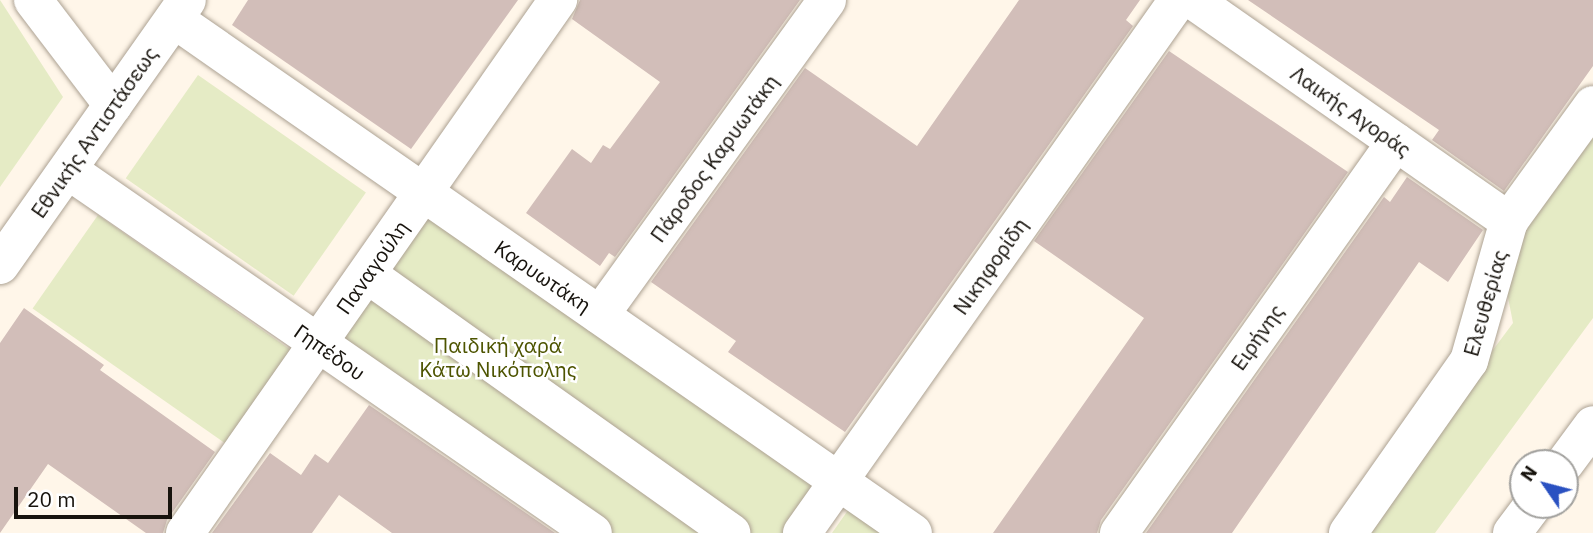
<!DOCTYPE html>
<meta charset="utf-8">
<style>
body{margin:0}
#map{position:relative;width:1593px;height:533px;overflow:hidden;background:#fff6e9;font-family:"IBM Plex Sans",sans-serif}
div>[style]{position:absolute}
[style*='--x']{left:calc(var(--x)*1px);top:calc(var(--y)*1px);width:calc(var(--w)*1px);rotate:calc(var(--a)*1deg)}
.green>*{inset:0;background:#e5ebc5;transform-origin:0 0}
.building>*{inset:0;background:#d2beb9}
.roads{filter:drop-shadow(0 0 2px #ada293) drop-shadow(0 0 2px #ada293)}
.street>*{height:38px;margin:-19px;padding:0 19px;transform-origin:19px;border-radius:19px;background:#fff}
.secondary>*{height:38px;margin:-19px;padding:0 19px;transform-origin:19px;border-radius:19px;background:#fff}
.highway>*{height:38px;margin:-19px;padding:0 19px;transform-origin:19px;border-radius:19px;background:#fff}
span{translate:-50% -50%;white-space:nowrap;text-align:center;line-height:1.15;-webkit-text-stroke:5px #fff;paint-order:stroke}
.street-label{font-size:21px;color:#17130d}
.park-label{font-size:21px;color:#4d5400}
.north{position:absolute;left:1509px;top:449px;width:70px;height:70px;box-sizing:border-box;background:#fff;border:2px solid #a2a19e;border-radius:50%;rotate:305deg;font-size:19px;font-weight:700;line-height:28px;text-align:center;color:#17130d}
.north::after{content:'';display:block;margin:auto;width:24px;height:32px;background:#2a51c1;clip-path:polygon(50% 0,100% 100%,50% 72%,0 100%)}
.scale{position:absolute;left:14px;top:487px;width:158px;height:32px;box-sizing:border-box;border:4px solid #17130d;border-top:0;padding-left:9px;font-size:21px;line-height:24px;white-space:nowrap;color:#17130d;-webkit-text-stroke:5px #fff;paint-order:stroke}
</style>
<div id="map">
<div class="green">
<div style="clip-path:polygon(0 0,63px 97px,0 187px)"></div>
<div style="left:198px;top:75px;width:205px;height:126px;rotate:35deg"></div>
<div style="clip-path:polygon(1593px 118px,1593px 318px,1435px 533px,1357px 533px,1513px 323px,1499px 251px)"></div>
<div style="clip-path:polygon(423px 195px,838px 481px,802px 533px,593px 533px,318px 343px)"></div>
<div style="left:98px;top:215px;width:235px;height:114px;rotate:35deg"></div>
<div style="clip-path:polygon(851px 506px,890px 533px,832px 533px)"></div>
</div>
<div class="building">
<div style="clip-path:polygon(248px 0,518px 0,411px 149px,232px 25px)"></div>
<div style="clip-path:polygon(580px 0,800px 0,615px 257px,609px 253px,600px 266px,526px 213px,572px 149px,591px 163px,603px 145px,610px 149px,660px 82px,572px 19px)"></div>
<div style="clip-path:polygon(1019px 0,1140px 0,1126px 20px,1133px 26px,845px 432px,728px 352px,736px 341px,651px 282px,805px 68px,917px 146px)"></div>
<div style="clip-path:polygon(1248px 0,1593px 0,1593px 66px,1504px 191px,1432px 140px,1439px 130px)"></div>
<div style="clip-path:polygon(1169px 51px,1348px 172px,1101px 520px,1097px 533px,993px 533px,1144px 318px,1034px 241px)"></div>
<div style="clip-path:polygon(1407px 177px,1483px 230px,1448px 282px,1419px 262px,1232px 533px,1146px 533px,1384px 197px,1390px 202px)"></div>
<div style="clip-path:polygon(24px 308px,104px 365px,100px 370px,215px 452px,167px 520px,163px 533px,146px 533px,48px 464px,0 533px,0 343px)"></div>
<div style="clip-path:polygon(369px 405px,555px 533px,392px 533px,339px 495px,312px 533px,212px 533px,270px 453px,301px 475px,315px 454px,328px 463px)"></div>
</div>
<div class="roads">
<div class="street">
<div style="--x:33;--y:0;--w:132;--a:52.7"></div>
<div style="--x:1193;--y:0;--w:386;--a:35"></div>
<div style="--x:174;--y:19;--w:900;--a:34.82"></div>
<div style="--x:68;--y:170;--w:638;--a:34.66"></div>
<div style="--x:367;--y:274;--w:447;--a:35.4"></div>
<div style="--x:600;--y:315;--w:388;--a:-54.2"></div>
<div style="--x:185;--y:533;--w:651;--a:-55.02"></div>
<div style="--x:802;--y:533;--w:652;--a:-54.8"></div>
<div style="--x:1119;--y:533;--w:479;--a:-54.7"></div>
<div style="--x:1348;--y:533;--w:210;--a:-54.9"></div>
<div style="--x:1469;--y:361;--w:146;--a:-74.1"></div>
<div style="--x:1509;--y:221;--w:143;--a:-54.1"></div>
</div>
<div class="secondary">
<div style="--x:0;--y:265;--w:324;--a:-54.8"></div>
</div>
<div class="highway">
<div style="--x:1565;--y:463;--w:47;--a:-53.6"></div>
<div style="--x:1512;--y:533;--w:35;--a:-53"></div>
</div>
</div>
<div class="street-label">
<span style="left:1351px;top:111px;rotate:35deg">Λαικής Αγοράς</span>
<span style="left:94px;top:132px;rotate:-55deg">Εθνικής Αντιστάσεως</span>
<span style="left:714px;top:158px;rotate:-54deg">Πάροδος Καρυωτάκη</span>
<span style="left:990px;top:266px;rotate:-55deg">Νικηφορίδη</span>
<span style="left:372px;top:267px;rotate:-55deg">Παναγούλη</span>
<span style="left:543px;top:276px;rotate:34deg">Καρυωτάκη</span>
<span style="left:1485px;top:303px;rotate:-74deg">Ελευθερίας</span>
<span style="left:1257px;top:337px;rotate:-55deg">Ειρήνης</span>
<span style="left:330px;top:352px;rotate:35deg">Γηπέδου</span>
</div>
<div class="park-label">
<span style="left:498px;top:357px">Παιδική χαρά<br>Κάτω Νικόπολης</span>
</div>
<div class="north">N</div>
<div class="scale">20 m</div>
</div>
